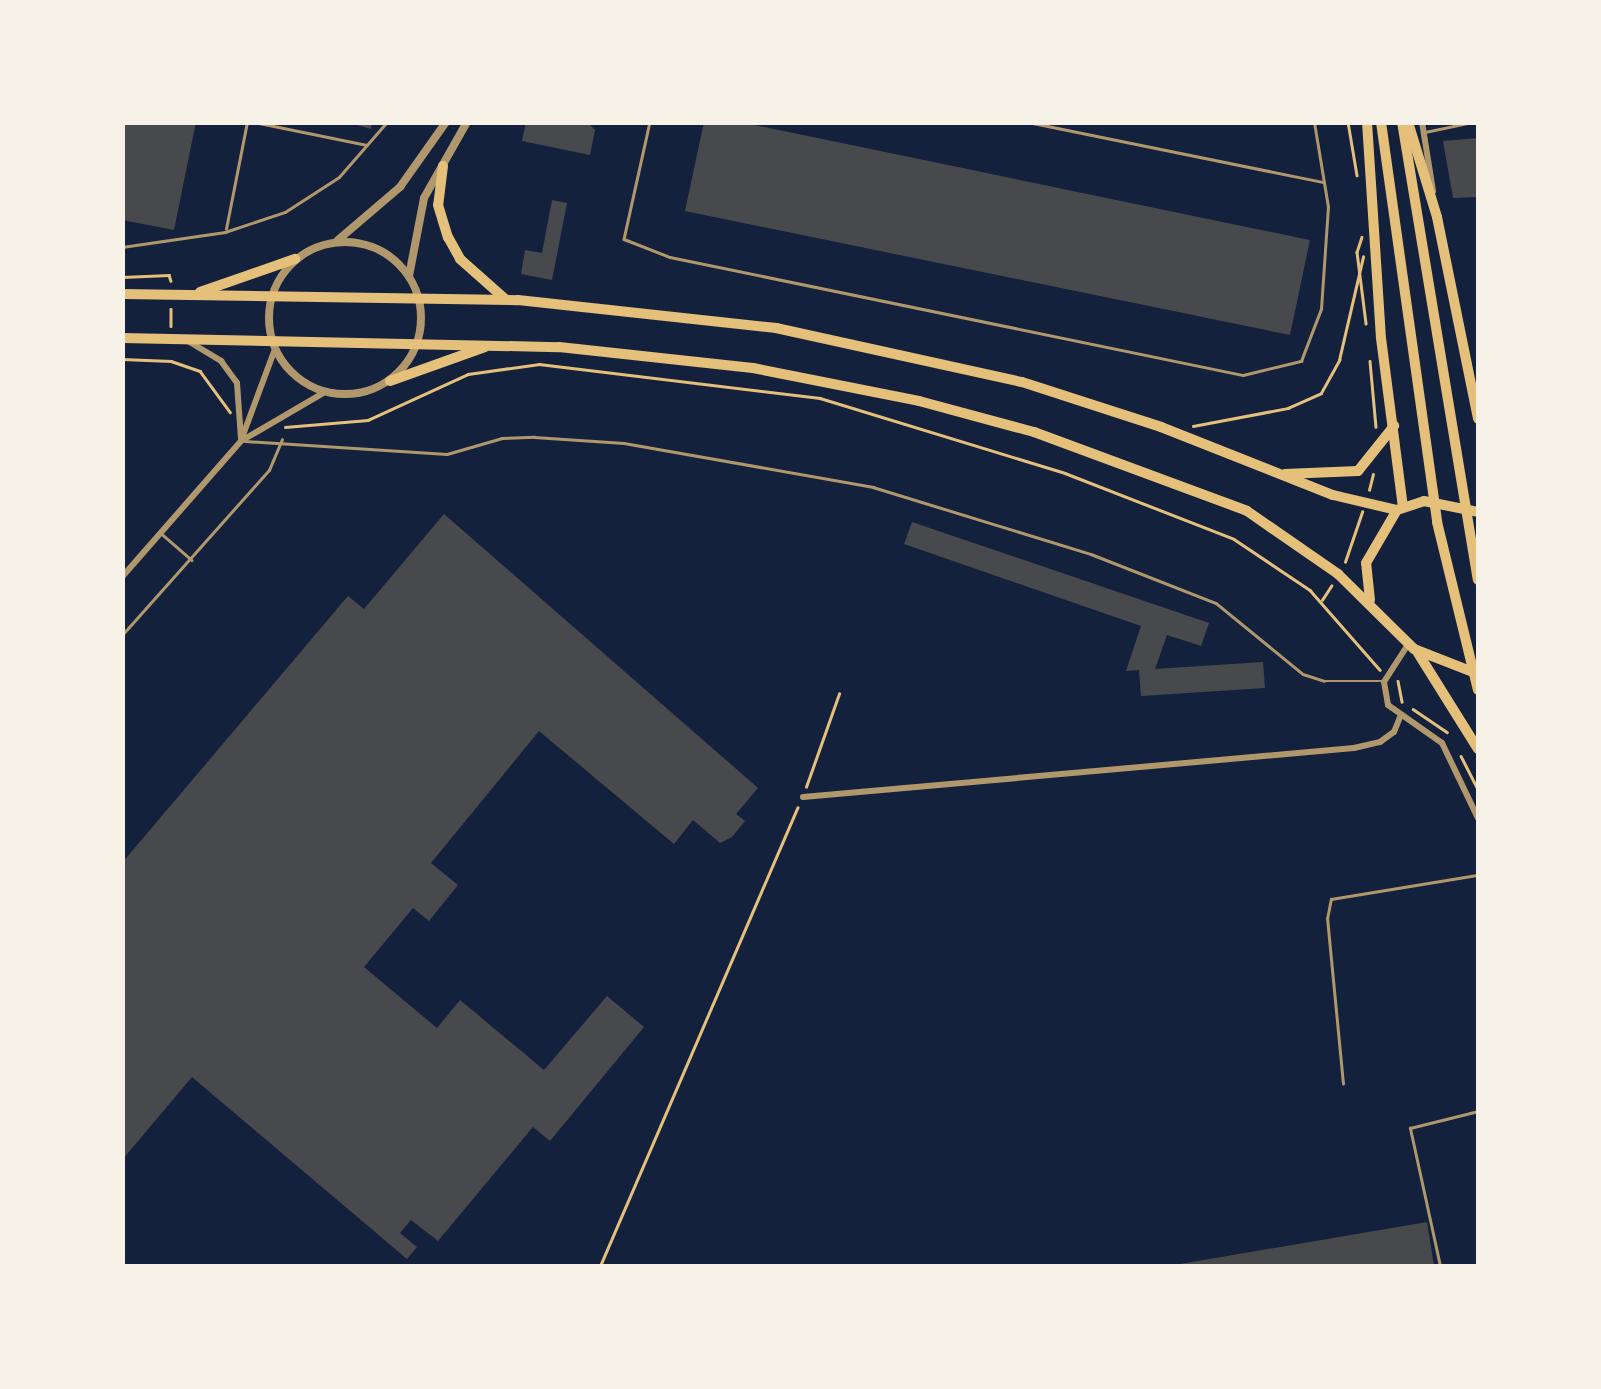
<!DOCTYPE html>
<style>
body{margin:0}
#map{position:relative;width:1601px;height:1389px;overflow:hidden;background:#14213d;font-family:Rubik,sans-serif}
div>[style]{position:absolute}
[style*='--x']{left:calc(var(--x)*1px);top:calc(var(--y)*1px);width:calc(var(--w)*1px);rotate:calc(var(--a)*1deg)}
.building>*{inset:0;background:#48494c}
.path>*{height:2.5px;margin:-1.25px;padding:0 1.25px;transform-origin:1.25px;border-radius:1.25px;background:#e5c07b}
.service>*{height:2.5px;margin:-1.25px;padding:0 1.25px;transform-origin:1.25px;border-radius:1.25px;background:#b1986c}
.minor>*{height:6px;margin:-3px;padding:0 3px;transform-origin:3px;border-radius:3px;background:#b1986c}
.tertiary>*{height:8px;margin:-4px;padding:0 4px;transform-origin:4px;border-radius:4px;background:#b1986c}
.tertiary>.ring{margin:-4px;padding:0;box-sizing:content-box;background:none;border:8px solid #b1986c;border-radius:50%}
.trunk>*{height:10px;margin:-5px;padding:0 5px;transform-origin:5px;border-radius:5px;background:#e5c07b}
span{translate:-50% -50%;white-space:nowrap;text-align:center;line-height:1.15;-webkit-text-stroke:8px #f6f1e7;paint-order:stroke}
.frame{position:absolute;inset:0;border:125px solid #f6f1e7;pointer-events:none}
</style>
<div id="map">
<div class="building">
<div style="clip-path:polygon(122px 122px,196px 122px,174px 230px,122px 220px)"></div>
<div style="clip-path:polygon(347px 122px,372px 122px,371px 129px)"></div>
<div style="clip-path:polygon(526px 122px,587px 122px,595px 130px,590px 155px,522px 141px)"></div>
<div style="clip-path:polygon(704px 122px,740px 122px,1310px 240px,1290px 335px,685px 211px)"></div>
<div style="clip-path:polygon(1478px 138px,1478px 197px,1453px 198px,1443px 141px)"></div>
<div style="clip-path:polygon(552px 200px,567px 203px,552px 280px,521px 274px,525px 250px,542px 253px)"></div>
<div style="clip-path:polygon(444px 514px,758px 788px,736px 814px,745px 821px,732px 837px,720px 843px,693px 820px,674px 844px,539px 731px,431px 863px,458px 885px,429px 921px,413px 908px,364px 967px,437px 1028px,460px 1000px,544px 1070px,607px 996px,644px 1027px,550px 1141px,533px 1127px,438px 1241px,411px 1220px,400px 1233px,417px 1247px,407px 1259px,192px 1077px,122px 1160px,122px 863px,348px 596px,364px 609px)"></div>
<div style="clip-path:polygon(912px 522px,1209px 623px,1201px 646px,1167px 635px,1155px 669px,1263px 662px,1265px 688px,1141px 696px,1139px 670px,1126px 671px,1141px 626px,904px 544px)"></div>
<div style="clip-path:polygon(1427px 1222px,1434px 1266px,1180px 1266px,1180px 1264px)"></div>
</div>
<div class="path">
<div style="--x:1348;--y:122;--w:54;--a:80.4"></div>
<div style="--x:1362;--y:237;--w:16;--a:108"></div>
<div style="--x:1357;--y:252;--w:72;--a:82.8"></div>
<div style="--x:122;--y:277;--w:47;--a:-2.4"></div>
<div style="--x:169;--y:275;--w:6;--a:72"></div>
<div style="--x:171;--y:309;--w:17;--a:90"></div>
<div style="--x:122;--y:359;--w:49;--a:2.3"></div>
<div style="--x:171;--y:361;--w:31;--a:19"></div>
<div style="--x:200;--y:371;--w:51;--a:53.8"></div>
<div style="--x:1370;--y:361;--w:66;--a:84.8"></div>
<div style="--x:1193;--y:426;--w:97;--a:-10.7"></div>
<div style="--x:1288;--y:408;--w:36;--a:-24"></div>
<div style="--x:1321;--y:393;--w:38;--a:-61"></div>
<div style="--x:1339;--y:360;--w:106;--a:-76.9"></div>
<div style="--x:285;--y:427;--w:83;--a:-4.8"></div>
<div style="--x:368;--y:420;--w:110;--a:-24.7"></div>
<div style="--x:468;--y:374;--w:72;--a:-8"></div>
<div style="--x:539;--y:364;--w:283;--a:6.9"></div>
<div style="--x:820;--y:398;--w:256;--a:17"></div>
<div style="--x:1065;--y:473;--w:181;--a:21.3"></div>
<div style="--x:1234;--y:539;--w:92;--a:33.9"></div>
<div style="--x:1310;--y:590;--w:106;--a:48.8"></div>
<div style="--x:1369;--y:490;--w:16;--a:-76"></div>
<div style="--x:1345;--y:562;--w:53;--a:-71.2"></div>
<div style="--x:1322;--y:600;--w:17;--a:-57"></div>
<div style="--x:1398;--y:681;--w:21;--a:79"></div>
<div style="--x:1413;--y:709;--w:41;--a:34.1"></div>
<div style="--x:1461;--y:756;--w:38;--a:63"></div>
<div style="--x:806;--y:787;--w:99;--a:-70.5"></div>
<div style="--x:600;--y:1266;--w:499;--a:-66.7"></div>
</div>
<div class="service">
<div style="--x:254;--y:122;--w:115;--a:11.5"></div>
<div style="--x:650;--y:122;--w:120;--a:102.5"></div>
<div style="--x:624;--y:239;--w:49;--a:21.4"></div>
<div style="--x:670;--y:257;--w:585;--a:11.64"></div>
<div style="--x:1243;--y:375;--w:60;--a:-13.6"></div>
<div style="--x:1301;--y:361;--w:56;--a:-69"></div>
<div style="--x:1321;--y:309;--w:102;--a:-86.1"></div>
<div style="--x:1328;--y:207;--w:86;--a:-99.4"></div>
<div style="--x:1028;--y:122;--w:300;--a:11.5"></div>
<div style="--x:1425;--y:132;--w:49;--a:-11.8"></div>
<div style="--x:226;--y:229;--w:109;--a:-78.9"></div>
<div style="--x:122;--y:247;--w:104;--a:-8.3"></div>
<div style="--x:225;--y:232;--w:63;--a:-18.4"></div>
<div style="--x:285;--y:212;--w:64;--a:-32.9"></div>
<div style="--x:339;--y:177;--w:73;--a:-48.9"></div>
<div style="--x:245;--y:441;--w:202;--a:3.7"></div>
<div style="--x:447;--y:454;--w:57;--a:-16.2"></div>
<div style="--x:502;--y:438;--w:32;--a:-2"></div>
<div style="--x:534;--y:437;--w:90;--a:3.8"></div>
<div style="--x:624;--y:443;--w:253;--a:10"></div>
<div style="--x:873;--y:487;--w:228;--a:17.1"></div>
<div style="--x:1091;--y:554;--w:134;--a:21.4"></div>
<div style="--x:1216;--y:603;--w:112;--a:39.2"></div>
<div style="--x:1303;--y:674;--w:22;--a:18"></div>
<div style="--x:1324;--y:681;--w:58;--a:0"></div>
<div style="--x:163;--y:535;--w:38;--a:41"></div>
<div style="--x:122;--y:635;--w:221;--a:-48.3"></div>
<div style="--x:269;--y:470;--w:33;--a:-67"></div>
<div style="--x:1343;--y:1084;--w:166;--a:-95.5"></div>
<div style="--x:1327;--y:919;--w:20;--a:-79"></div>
<div style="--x:1331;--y:899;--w:149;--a:-9.3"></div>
<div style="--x:1440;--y:1266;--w:141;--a:-102.3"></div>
<div style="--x:1410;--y:1128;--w:70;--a:-14"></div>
</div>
<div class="minor">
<div style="--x:1422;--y:122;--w:70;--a:80.9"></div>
<div style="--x:188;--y:341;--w:39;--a:31"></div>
<div style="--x:221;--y:361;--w:27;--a:54"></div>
<div style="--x:237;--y:383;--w:56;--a:85.9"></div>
<div style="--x:243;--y:435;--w:92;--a:-69.6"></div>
<div style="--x:122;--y:577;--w:181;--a:-48.8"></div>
<div style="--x:241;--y:441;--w:97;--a:-30.3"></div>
<div style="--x:1409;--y:643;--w:46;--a:122.7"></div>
<div style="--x:1384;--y:682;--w:23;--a:80"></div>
<div style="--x:1388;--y:705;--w:66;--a:35.1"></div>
<div style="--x:1442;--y:743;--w:83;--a:64.4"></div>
<div style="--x:803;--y:797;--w:553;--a:-5.08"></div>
<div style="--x:1354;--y:748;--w:27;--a:-13"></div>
<div style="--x:1380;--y:742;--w:17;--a:-36"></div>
<div style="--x:1394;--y:732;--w:16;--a:-68"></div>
</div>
<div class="tertiary">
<div style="--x:338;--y:240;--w:82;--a:-40.5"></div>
<div style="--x:400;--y:187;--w:80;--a:-54.7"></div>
<div class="ring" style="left:269px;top:242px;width:144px;height:144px"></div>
<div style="--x:409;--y:276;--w:79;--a:-79.1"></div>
<div style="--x:424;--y:198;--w:87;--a:-60.5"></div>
</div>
<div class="trunk">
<div style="--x:1367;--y:122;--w:216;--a:86.3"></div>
<div style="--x:1381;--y:338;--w:171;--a:82.6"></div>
<div style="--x:1381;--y:122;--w:404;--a:82"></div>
<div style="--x:1437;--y:522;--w:173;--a:76.3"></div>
<div style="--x:1402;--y:122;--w:464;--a:80.6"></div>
<div style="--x:1408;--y:122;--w:99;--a:73"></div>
<div style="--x:1437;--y:217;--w:206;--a:78.5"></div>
<div style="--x:443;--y:166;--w:39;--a:97"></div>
<div style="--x:438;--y:205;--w:34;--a:73"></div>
<div style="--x:448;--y:237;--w:25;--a:61"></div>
<div style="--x:460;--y:259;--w:60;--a:41.6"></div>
<div style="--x:200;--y:292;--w:101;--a:-19.2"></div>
<div style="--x:122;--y:294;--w:396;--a:0.9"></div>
<div style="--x:518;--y:300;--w:260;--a:6.2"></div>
<div style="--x:776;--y:328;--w:252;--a:12.4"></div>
<div style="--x:1022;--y:382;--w:146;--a:17.9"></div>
<div style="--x:1161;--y:427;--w:185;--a:21.6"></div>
<div style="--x:1333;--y:495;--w:66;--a:13.2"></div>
<div style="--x:122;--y:338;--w:437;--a:1.2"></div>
<div style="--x:559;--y:347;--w:195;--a:6.2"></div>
<div style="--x:753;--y:368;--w:169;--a:11.2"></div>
<div style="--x:919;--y:401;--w:119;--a:15.1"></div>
<div style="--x:1034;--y:432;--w:227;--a:20.3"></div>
<div style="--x:1247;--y:511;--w:111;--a:34.7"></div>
<div style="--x:1338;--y:574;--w:107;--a:44.6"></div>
<div style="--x:1414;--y:649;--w:69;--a:21.3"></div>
<div style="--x:390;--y:381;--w:101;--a:-19.7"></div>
<div style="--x:1285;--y:474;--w:73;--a:-2.4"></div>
<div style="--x:1358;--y:471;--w:58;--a:-51.3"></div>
<div style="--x:1370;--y:600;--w:37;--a:-96"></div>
<div style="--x:1366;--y:563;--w:61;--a:-59.7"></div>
<div style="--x:1397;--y:510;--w:28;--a:-18"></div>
<div style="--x:1424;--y:501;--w:55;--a:11.5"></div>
<div style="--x:1418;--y:653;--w:113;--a:58"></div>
</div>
<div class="frame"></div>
</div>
